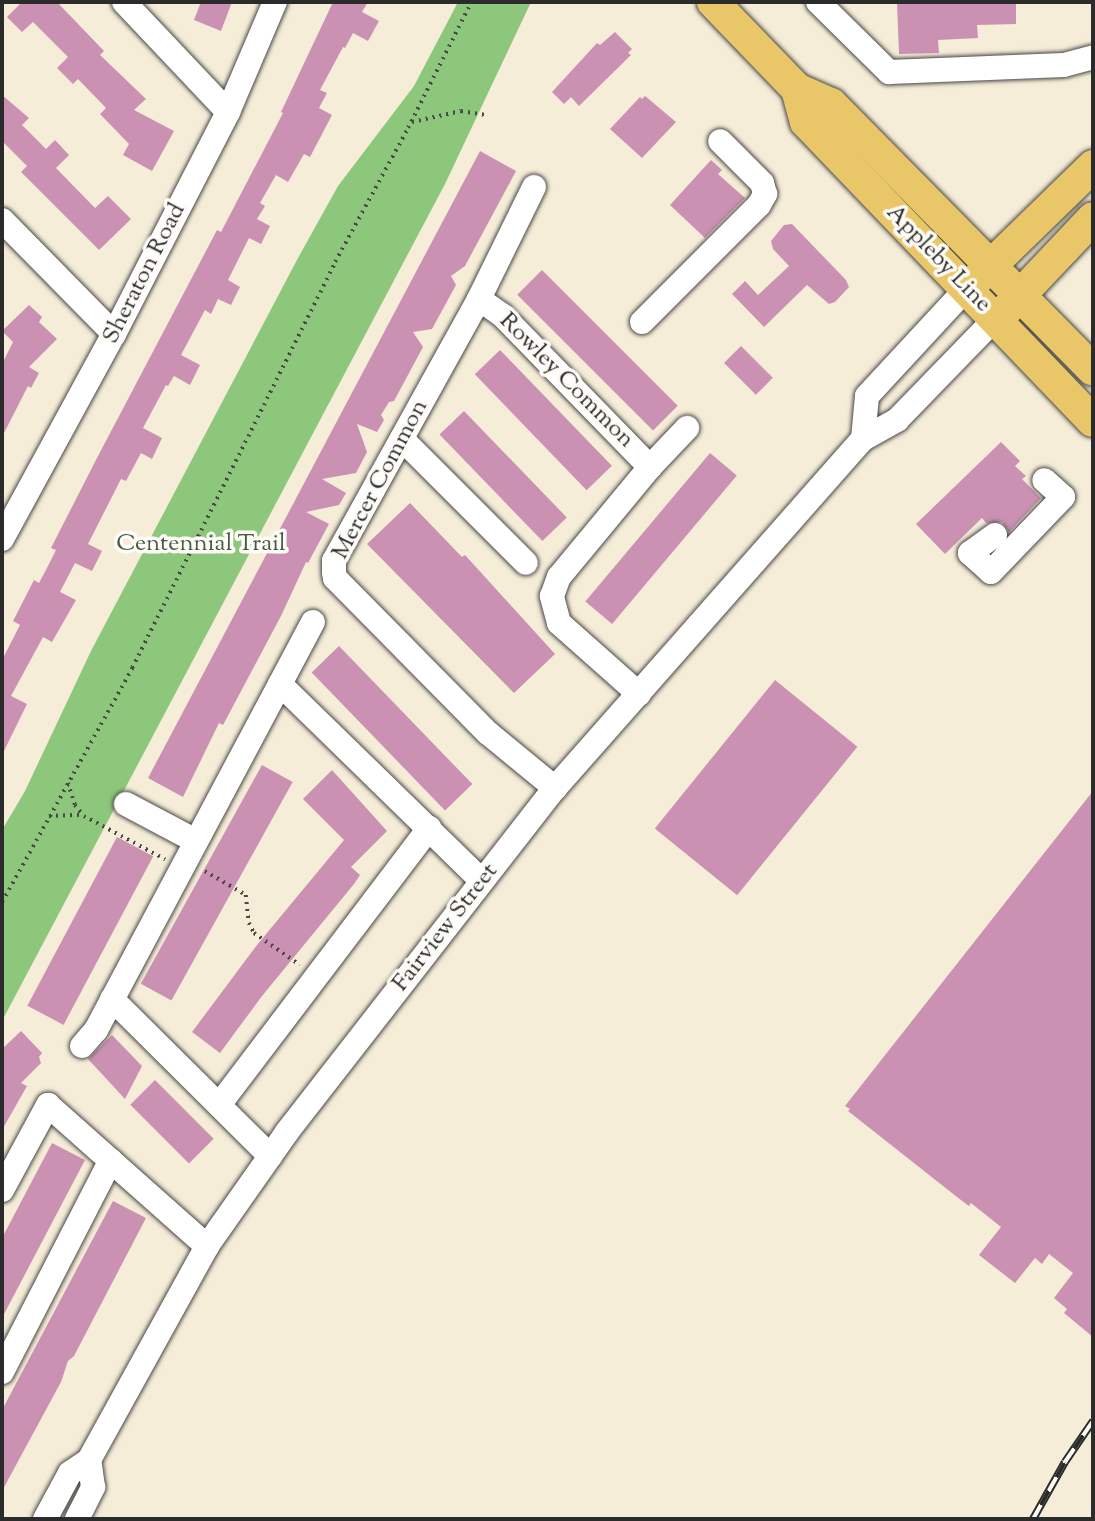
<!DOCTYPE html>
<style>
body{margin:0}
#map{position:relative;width:1095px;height:1521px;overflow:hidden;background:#f6edd9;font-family:"Sorts Mill Goudy",serif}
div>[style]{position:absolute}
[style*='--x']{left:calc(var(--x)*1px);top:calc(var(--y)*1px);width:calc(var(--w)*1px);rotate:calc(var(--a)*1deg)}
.green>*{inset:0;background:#8dc77c}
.building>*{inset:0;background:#cb91b3;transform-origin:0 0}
.path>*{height:3.5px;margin-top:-1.75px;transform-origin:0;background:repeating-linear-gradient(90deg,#494845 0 2px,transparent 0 7px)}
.roads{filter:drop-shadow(0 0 2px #494845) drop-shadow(0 0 2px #494845)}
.minor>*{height:24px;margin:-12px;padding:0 12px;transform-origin:12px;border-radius:12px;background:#fff}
.major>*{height:32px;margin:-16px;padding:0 16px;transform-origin:16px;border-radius:16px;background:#e9c769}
.rail>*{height:8px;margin-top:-4px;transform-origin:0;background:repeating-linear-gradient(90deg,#fdfcf7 0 16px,#2b2b2b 0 32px);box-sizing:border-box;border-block:2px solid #2b2b2b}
span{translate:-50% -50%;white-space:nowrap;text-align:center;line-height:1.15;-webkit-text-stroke:7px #fdfcf7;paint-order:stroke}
.street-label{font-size:24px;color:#2b2b2b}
.park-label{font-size:24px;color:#485a43}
.frame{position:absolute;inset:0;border:4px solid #2b2b2b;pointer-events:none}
</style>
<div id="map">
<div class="green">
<div style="clip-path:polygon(458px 2px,531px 2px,445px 184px,2px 1021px,2px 830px,25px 791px,91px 651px,298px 258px,338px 186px,414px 86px)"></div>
</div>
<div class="building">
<div style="clip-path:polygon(22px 2px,57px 2px,104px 51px,100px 55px,146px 99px,134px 110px,174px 131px,152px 171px,123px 155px,129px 144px,100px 114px,106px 108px,78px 79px,73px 84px,57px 68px,68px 57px,33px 22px,22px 32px,7px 17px)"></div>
<div style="clip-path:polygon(201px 2px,232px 2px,221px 31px,194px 20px)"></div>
<div style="clip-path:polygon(333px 2px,368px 2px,362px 12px,379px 21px,368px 41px,353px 33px,345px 48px,343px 47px,320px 90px,327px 93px,319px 108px,332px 115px,310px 157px,304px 154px,288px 182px,276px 175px,260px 203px,265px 206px,257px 219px,270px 226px,261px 244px,249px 238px,228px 280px,240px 287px,231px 305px,218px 299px,211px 314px,205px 310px,181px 355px,200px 365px,190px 385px,174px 376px,168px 386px,166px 385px,143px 428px,162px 438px,152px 459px,141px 453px,126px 481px,121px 479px,88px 544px,102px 551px,92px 571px,75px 563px,60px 592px,76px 600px,52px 642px,43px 637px,11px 696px,27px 704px,2px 755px,2px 660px,20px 625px,13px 621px,34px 580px,39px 583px,48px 566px,56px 550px,51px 548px,98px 456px,217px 230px,221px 232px,283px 113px,281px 112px)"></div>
<div style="clip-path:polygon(897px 2px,1016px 2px,1016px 24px,977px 25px,978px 38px,938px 40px,939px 53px,899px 54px)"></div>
<div style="clip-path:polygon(615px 32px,632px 49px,628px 53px,631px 55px,579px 106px,571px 97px,564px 104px,552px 92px,597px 43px,600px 45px)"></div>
<div style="clip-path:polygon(2px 95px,29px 118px,22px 125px,46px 149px,55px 140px,69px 155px,56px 168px,95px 208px,108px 196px,131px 219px,99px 250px,21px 172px,27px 166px,2px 141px)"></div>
<div style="clip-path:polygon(645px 96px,676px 122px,642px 158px,610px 129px,640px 97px,642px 99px)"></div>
<div style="clip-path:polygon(480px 151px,516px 171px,465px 266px,451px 276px,456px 285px,432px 329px,413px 332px,423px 347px,394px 401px,389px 402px,381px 415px,384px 420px,377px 432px,357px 424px,367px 452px,356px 473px,322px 479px,346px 493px,339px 505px,306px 512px,329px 524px,308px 563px,306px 562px,281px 616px,223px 725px,219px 723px,183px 797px,148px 778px)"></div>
<div style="clip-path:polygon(711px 160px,722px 170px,718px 174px,745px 198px,705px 238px,670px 205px)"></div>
<div style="clip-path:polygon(792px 224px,846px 280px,849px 287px,835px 302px,829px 304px,807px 285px,764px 327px,732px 294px,745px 281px,758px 295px,789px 266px,773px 249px,771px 241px,784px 225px)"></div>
<div style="left:542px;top:270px;width:192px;height:35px;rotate:45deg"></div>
<div style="clip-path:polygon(29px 305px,42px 317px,39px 322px,57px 339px,29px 367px,39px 373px,31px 388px,28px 386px,2px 437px,2px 364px,13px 342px,2px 331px)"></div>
<div style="left:741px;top:346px;width:45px;height:24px;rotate:45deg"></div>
<div style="left:500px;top:350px;width:161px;height:35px;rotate:46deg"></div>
<div style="left:464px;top:411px;width:148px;height:34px;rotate:46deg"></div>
<div style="clip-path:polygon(1001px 442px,1020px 461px,1015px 466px,1026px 476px,1022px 479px,1041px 498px,1009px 532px,1002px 522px,986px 523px,982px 518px,945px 554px,916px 524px)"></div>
<div style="left:710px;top:453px;width:35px;height:194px;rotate:40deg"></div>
<div style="clip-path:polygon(410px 503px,462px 557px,465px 555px,555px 654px,514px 693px,367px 544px)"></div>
<div style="left:339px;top:646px;width:192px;height:38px;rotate:46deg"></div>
<div style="left:775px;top:680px;width:106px;height:191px;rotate:39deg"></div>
<div style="left:262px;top:765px;width:35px;height:250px;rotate:29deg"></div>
<div style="clip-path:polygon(332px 770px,387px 831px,351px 867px,360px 875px,354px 884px,262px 996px,220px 1053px,192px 1032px,257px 945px,344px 840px,303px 799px)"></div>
<div style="clip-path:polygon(1093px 791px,1093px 1337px,1064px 1313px,1067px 1309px,1054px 1298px,1073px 1273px,1049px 1254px,1042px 1264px,1035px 1258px,1015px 1283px,979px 1255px,1001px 1227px,971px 1203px,969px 1206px,957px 1197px,848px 1111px,850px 1109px,845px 1106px)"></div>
<div style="left:117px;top:837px;width:41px;height:191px;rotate:28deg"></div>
<div style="clip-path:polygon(21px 1031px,42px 1053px,39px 1057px,41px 1063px,21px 1083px,27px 1086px,2px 1130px,2px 1049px)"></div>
<div style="clip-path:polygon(112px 1035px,142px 1066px,125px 1099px,88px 1059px)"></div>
<div style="left:155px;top:1080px;width:83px;height:35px;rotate:45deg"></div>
<div style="clip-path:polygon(52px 1143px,85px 1160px,2px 1318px,2px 1238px)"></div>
<div style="clip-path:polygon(113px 1201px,146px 1218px,74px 1356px,68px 1361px,61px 1382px,2px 1491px,2px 1410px)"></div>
</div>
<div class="path">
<div style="--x:412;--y:122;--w:50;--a:-12.7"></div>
<div style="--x:461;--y:111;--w:25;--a:9"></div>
<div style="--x:68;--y:783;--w:23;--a:72"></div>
<div style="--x:75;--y:805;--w:14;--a:51"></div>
<div style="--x:84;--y:816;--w:92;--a:28"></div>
<div style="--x:49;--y:816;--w:33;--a:-2"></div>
<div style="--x:205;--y:871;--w:48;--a:30.3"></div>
<div style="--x:246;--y:895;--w:28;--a:84"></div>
<div style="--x:249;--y:923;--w:11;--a:63"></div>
<div style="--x:254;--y:933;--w:56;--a:34.8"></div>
<div style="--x:2;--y:902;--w:268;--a:-60.9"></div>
<div style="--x:132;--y:668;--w:454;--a:-63.4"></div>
<div style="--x:335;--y:262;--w:153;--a:-61.4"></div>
<div style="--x:408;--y:128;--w:141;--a:-63.4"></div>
</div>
<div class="roads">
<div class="minor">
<div style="--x:124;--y:2;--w:151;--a:46.6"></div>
<div style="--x:818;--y:2;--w:100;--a:44.6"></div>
<div style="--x:889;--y:72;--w:175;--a:-2.3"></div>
<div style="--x:1064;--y:65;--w:30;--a:-15"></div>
<div style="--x:534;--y:187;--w:125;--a:116.2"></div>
<div style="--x:479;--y:299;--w:299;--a:119"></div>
<div style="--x:334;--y:561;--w:11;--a:90"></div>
<div style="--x:334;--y:572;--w:6;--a:81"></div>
<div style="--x:335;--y:578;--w:218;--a:45.4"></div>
<div style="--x:488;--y:733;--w:87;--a:39.4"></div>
<div style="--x:2;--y:220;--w:160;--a:45.5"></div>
<div style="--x:479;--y:299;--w:29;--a:35"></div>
<div style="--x:503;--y:316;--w:211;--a:45.8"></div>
<div style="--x:642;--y:322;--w:165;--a:-45"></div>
<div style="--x:759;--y:205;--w:13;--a:-61"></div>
<div style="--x:765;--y:194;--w:11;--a:-105"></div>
<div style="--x:762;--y:183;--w:59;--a:-135"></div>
<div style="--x:402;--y:439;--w:175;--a:45"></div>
<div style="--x:863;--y:439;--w:43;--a:-84.7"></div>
<div style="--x:867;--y:396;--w:146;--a:-47.2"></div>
<div style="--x:995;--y:535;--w:31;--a:144"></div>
<div style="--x:970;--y:553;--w:28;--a:42"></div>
<div style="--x:991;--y:572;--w:104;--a:-46.2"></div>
<div style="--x:1063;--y:497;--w:25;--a:-138"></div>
<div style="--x:2;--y:539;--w:234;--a:-61.4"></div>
<div style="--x:114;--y:334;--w:250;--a:-62.8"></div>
<div style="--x:228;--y:112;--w:120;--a:-66.9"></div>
<div style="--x:280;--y:684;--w:282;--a:44.3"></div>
<div style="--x:639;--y:694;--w:107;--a:-138.4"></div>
<div style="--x:559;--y:623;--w:28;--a:-105"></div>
<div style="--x:552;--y:596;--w:20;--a:-70"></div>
<div style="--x:559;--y:577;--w:143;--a:-50.4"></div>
<div style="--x:650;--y:467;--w:54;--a:-46.5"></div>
<div style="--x:126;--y:804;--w:79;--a:27.9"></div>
<div style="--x:112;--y:999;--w:223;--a:44.8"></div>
<div style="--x:82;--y:1046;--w:21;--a:-49"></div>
<div style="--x:96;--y:1030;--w:462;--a:-62"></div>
<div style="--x:219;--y:1105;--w:348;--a:-52.8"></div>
<div style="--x:2;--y:1190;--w:97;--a:-61.6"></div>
<div style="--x:48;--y:1105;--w:213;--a:41.6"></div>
<div style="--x:2;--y:1372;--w:238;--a:-62.8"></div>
<div style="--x:45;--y:1519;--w:52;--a:-61.5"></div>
<div style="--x:70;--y:1473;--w:23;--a:-34"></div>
<div style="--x:89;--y:1460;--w:244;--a:-61.1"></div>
<div style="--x:207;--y:1246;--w:139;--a:-54.9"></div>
<div style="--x:287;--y:1132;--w:436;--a:-52.1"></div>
<div style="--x:555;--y:788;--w:465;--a:-48.6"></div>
<div style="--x:863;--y:439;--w:39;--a:-29"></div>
<div style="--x:897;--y:420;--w:141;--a:-45.9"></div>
<div style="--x:77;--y:1519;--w:36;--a:-63"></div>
<div style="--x:93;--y:1487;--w:27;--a:-98"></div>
</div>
<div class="major">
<div style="--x:713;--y:2;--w:121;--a:46"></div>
<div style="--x:797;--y:89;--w:37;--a:24"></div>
<div style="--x:831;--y:104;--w:373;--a:45.4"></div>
<div style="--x:797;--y:89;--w:34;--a:75"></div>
<div style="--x:806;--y:122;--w:414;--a:46.2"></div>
<div style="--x:977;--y:279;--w:162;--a:-44.2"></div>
<div style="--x:1007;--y:309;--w:125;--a:-46.6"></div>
</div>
</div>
<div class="rail">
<div style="--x:1033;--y:1519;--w:65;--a:-60.7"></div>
<div style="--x:1065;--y:1462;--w:50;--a:-55.7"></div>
</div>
<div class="street-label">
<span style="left:938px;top:259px;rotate:46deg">Appleby Line</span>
<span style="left:145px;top:274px;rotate:-63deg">Sheraton Road</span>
<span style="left:566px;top:381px;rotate:45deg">Rowley Common</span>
<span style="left:381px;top:480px;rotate:-62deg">Mercer Common</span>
<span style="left:446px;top:928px;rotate:-52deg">Fairview Street</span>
</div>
<div class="park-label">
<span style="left:201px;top:545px">Centennial Trail</span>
</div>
<div class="frame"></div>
</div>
